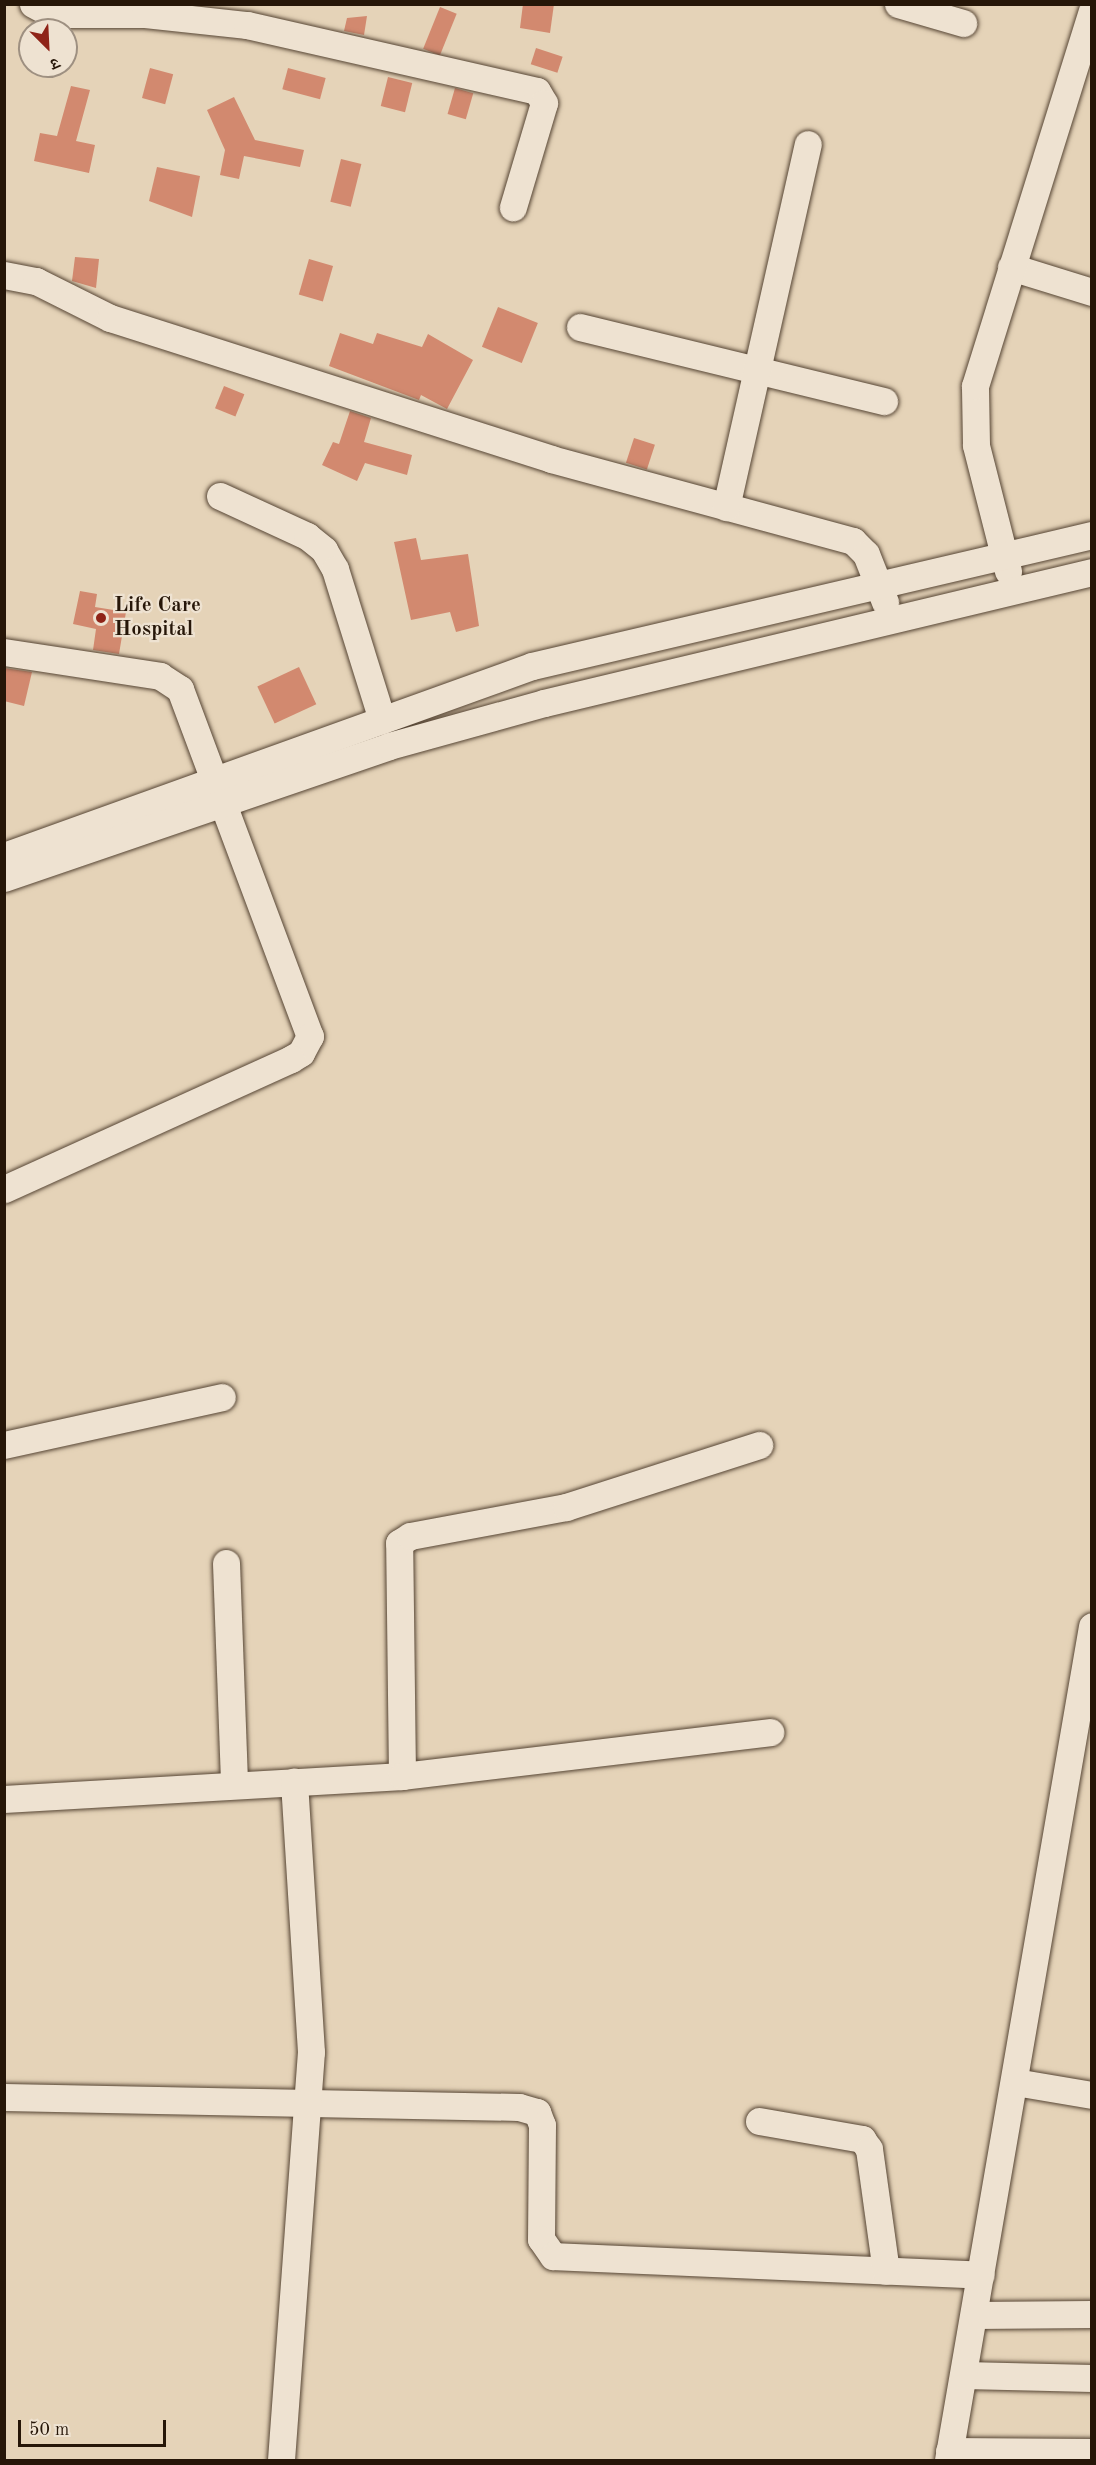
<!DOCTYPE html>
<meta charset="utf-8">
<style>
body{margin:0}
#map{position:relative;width:1096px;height:2465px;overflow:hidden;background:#e5d3b8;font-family:"Old Standard TT","Noto Serif Devanagari",serif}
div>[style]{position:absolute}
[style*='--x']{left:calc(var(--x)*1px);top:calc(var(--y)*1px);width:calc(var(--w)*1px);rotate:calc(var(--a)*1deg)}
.building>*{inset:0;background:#d2896f;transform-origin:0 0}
.roads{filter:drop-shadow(0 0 2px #564534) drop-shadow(0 0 2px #564534)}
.minor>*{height:27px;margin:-13.5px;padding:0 13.5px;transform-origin:13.5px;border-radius:13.5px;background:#eee2d1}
.dots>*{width:16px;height:16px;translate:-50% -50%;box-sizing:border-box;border:3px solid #eee2d1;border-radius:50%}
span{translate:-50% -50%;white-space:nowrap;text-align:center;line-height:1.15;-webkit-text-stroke:4.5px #eee2d1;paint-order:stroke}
.poi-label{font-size:21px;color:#261608;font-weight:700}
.left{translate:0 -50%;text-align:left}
.frame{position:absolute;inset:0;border:6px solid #261608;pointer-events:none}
.north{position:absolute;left:18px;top:18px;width:60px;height:60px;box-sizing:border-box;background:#eee2d1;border:2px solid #9e9081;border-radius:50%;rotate:156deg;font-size:16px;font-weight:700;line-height:24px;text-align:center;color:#261608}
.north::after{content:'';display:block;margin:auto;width:21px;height:27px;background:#8f2418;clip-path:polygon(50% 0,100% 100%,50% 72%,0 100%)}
.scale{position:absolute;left:18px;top:2420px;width:148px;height:27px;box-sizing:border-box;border:3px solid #261608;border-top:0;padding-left:8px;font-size:18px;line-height:21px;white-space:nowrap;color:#261608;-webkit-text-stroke:4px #eee2d1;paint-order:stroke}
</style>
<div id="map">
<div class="building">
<div style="clip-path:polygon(523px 4px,554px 4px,550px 33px,520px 28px)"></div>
<div style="left:440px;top:7px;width:18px;height:45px;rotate:22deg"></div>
<div style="clip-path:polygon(367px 16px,364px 35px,344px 31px,347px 18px)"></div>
<div style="left:536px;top:48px;width:28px;height:17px;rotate:18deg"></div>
<div style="left:150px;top:68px;width:24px;height:31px;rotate:15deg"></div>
<div style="left:288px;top:68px;width:39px;height:22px;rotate:15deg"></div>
<div style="left:388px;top:77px;width:25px;height:30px;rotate:14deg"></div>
<div style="clip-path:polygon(71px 86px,90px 90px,76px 141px,95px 145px,89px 173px,34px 161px,40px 133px,57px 136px)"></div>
<div style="left:455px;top:88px;width:19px;height:27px;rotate:16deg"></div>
<div style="clip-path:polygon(234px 97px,255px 140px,304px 150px,300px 167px,244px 156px,239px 179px,220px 175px,225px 150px,207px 110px)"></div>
<div style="left:341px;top:159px;width:21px;height:44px;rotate:14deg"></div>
<div style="clip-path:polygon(157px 167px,200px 176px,192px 217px,149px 201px)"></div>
<div style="clip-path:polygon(75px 257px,99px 259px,96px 288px,72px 281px)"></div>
<div style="left:309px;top:259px;width:25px;height:37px;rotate:16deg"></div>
<div style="left:498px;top:307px;width:43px;height:43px;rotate:22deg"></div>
<div style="clip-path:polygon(340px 333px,373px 344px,377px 333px,422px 347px,428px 334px,473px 360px,447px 409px,421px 395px,419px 400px,329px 366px)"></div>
<div style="left:224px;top:386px;width:22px;height:24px;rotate:22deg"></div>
<div style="clip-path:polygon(350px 411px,371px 418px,364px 442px,412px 455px,407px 475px,365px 463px,357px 481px,322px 465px,333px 442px,339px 444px)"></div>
<div style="left:634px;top:438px;width:22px;height:26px;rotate:18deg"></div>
<div style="clip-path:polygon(416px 538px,421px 560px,468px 554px,479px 626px,456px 632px,450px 612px,411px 620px,394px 542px)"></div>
<div style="clip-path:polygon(80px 591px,97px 594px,95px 607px,126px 612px,119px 654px,93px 650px,96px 629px,73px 624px)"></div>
<div style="left:299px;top:667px;width:41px;height:46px;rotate:65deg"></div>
<div style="clip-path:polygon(4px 668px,32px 672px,24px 706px,4px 701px)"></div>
</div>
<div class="roads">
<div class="minor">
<div style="--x:33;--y:4;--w:21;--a:28"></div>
<div style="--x:52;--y:14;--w:93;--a:0"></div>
<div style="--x:145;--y:14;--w:103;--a:6.2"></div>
<div style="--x:247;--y:25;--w:297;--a:12.8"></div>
<div style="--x:537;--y:91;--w:14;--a:60"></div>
<div style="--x:544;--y:103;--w:109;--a:106.6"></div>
<div style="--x:898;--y:4;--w:68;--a:16.3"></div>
<div style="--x:1011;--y:267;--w:85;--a:17.2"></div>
<div style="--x:4;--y:275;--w:33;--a:11"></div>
<div style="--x:36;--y:281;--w:83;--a:26.6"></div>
<div style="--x:110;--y:318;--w:463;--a:17.7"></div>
<div style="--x:551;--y:459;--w:313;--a:15.2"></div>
<div style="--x:853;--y:541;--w:18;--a:45"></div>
<div style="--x:866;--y:554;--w:52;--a:68.4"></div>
<div style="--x:580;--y:327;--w:313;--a:13.7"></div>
<div style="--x:220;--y:496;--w:96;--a:24.7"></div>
<div style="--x:307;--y:536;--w:22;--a:39"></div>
<div style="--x:324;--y:550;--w:22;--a:60"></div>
<div style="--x:335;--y:569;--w:158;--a:72.7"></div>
<div style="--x:726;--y:507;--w:372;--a:-77.3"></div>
<div style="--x:1008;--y:571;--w:130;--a:-104.3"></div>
<div style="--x:976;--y:445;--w:59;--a:-91"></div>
<div style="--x:975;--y:386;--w:393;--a:-72.7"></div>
<div style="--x:4;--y:652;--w:158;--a:8.7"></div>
<div style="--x:160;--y:676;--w:24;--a:33"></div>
<div style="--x:180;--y:689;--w:371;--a:69.5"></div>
<div style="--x:310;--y:1036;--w:19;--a:118"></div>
<div style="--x:301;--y:1053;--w:12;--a:149"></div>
<div style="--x:291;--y:1059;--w:315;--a:155.6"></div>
<div style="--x:4;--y:856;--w:561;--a:-19.79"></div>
<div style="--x:532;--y:666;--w:575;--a:-13.17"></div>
<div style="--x:4;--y:878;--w:407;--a:-18.9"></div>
<div style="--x:389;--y:746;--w:161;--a:-15.5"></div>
<div style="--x:544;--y:703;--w:563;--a:-13.44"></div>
<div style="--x:4;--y:1445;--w:223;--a:-12.4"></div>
<div style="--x:226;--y:1563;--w:222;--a:87.9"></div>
<div style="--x:402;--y:1776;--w:233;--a:-90.7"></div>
<div style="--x:399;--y:1543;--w:13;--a:-32"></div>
<div style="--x:410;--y:1536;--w:159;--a:-10.5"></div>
<div style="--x:566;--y:1507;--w:203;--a:-17.8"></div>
<div style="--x:4;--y:1799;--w:399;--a:-3.3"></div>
<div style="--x:402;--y:1776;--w:371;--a:-6.8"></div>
<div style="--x:1015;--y:2082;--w:78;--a:9.6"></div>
<div style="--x:4;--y:2097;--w:515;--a:1.11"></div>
<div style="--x:519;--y:2107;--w:19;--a:16"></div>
<div style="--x:537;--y:2112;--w:14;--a:69"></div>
<div style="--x:542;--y:2125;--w:114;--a:90.5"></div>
<div style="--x:541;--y:2239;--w:21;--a:55"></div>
<div style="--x:553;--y:2256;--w:428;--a:2.5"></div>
<div style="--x:759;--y:2121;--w:105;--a:9.9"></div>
<div style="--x:862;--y:2139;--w:12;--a:55"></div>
<div style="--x:869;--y:2149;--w:123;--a:82.1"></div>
<div style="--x:974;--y:2315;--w:118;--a:-0.5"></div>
<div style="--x:964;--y:2375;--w:128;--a:1.3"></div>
<div style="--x:949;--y:2451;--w:143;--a:0.4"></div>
<div style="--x:281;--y:2460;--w:409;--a:-85.8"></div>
<div style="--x:311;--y:2052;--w:271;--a:-93.6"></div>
<div style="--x:948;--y:2460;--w:846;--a:-80.2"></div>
</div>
</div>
<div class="dots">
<div style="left:101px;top:618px;background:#8f2418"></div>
</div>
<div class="poi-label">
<span class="left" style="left:114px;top:618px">Life Care<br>Hospital</span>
</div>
<div class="frame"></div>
<div class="north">उ</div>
<div class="scale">50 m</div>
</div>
